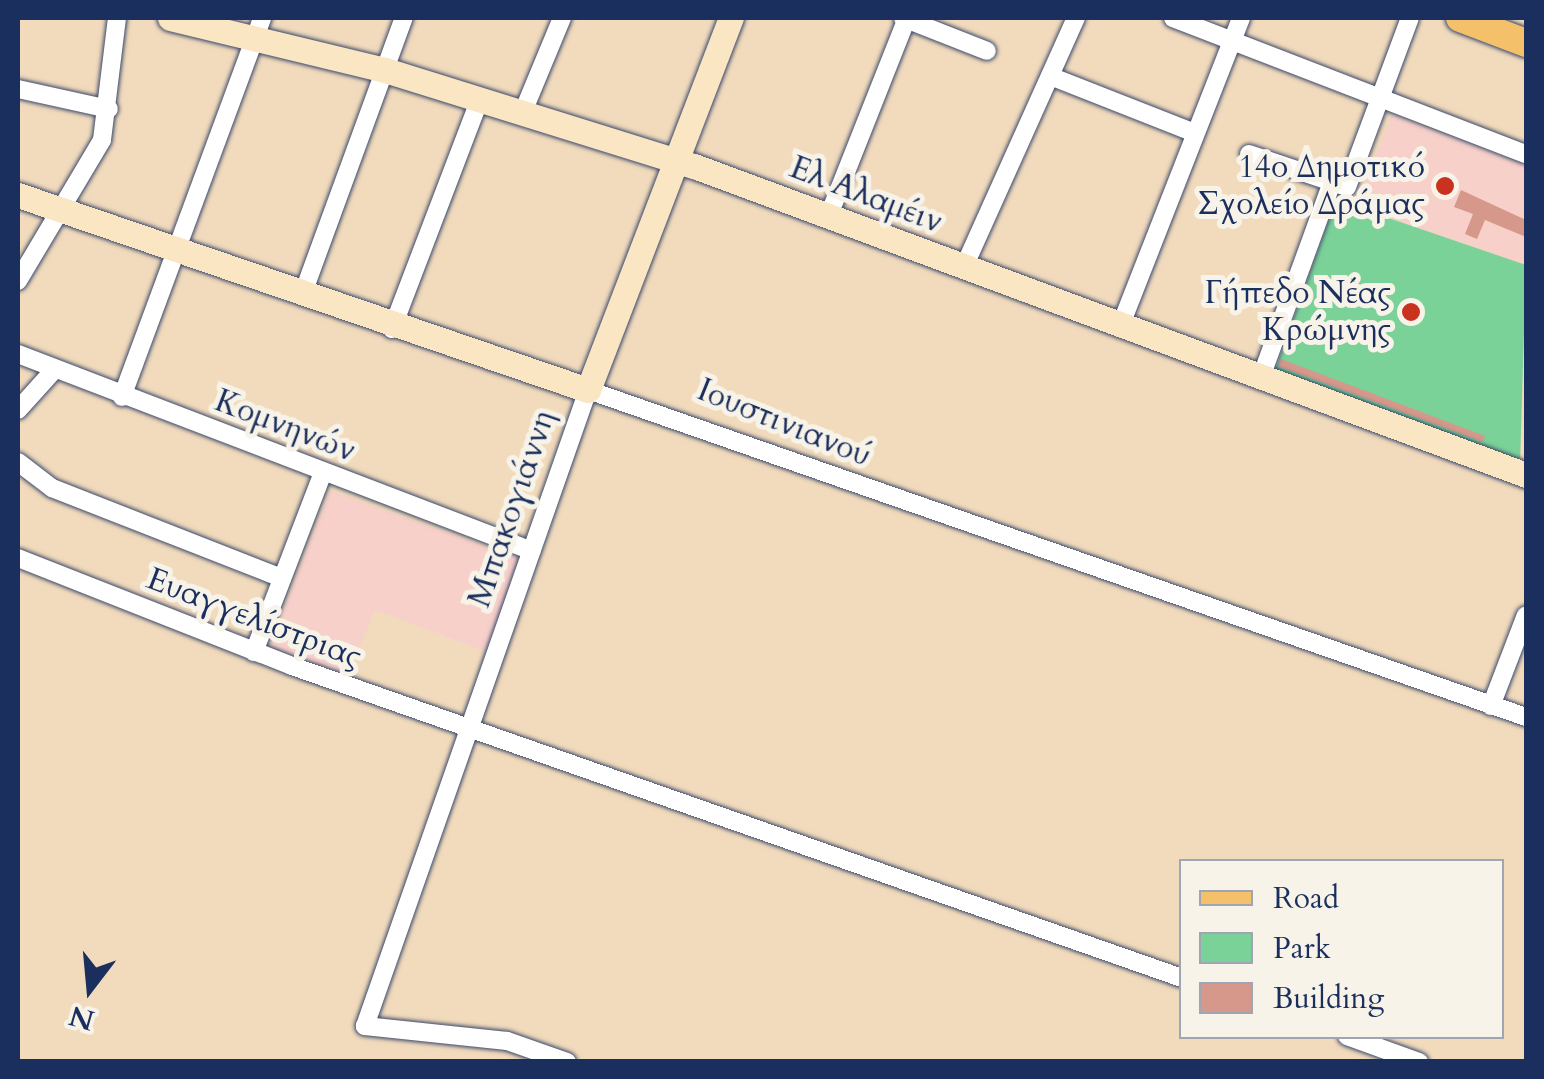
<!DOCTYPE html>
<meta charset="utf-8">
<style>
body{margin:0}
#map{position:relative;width:1544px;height:1079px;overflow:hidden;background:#f2dbbc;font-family:Cardo,serif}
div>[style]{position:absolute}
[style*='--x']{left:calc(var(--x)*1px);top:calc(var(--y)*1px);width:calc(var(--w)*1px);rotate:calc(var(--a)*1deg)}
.built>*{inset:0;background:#f7d0ca}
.green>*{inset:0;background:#7bd298}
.building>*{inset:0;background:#d7988c}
.roads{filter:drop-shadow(0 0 2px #3b496c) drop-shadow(0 0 2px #3b496c)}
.street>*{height:18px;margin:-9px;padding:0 9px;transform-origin:9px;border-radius:9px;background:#fff}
.secondary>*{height:25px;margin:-12.5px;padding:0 12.5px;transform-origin:12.5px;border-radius:12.5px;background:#fbe6c3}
.primary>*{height:28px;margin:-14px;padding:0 14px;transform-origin:14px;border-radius:14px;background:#f4c16a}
.dots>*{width:28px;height:28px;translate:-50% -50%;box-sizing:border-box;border:5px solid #f7f3e8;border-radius:50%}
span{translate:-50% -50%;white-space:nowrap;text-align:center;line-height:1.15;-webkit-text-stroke:10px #f7f3e8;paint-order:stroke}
.poi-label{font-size:32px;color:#1b2f5e}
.right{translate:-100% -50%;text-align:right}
.street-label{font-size:32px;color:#1b2f5e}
.frame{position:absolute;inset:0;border:20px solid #1b2f5e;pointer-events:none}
.legend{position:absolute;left:1179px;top:859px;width:325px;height:180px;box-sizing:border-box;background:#f7f3e8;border:2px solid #9fa5b1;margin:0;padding:12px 18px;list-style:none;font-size:30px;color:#1b2f5e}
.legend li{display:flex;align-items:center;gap:20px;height:50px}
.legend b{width:50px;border:2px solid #9fa5b1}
.north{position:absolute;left:40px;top:939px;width:100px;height:100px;-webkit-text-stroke:8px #f7f3e8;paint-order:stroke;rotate:196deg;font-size:28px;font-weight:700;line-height:40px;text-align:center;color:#1b2f5e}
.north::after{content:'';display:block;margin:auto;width:35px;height:45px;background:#1b2f5e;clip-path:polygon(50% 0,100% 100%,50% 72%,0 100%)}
</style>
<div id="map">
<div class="built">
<div style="clip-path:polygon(1392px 115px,1526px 165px,1526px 265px,1355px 206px)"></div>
<div style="clip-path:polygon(330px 491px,524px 560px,492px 654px,375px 610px,349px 676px,269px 647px)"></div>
</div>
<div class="green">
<div style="clip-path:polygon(1336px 200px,1526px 265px,1520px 465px,1273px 376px)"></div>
</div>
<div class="building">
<div style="clip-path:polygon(1461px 190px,1526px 220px,1526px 237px,1485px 220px,1477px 239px,1465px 234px,1473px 214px,1454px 207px)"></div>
<div style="clip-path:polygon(1281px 359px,1485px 436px,1483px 442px,1278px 366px)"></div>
</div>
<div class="roads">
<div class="street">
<div style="--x:903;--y:18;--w:90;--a:21.4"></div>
<div style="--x:1173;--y:18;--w:378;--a:21.1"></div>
<div style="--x:1050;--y:76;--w:156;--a:21.5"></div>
<div style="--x:18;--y:89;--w:93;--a:12.4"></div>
<div style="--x:523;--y:112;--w:102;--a:-67.5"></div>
<div style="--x:1249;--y:154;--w:103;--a:18.6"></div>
<div style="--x:1347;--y:187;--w:180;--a:-69.6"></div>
<div style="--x:829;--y:215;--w:212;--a:-68.4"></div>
<div style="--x:964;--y:267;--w:273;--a:-65.8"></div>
<div style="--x:18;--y:281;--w:164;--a:-59.2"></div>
<div style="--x:102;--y:140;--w:123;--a:-83"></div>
<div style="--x:302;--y:296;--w:296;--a:-69.9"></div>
<div style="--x:1120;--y:327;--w:332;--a:-68.6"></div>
<div style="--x:392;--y:329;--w:246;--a:-69.1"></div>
<div style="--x:18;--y:354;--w:550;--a:20.97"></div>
<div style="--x:1260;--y:380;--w:204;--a:-70"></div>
<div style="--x:122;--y:397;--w:404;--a:-69.7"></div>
<div style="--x:18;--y:410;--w:54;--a:-48"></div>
<div style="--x:18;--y:462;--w:43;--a:37.4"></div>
<div style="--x:52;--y:488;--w:247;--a:21.4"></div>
<div style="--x:18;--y:558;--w:295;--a:21.5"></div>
<div style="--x:292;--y:666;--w:943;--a:19.32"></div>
<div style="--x:254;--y:652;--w:193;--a:-69"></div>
<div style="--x:1491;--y:706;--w:97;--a:-69"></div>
<div style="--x:1347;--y:1036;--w:77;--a:19.9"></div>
<div style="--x:567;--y:1062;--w:64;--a:-160.7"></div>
<div style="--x:507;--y:1041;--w:143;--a:-174"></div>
<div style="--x:365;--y:1026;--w:674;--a:-70.68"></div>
<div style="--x:588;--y:390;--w:993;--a:19.22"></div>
</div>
<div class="secondary">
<div style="--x:170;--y:18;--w:221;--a:13.6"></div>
<div style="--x:385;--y:70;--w:324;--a:17.3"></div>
<div style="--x:694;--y:166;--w:888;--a:20.37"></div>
<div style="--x:18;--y:195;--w:602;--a:18.89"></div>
<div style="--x:588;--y:390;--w:399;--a:-69"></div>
</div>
<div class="primary">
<div style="--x:1460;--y:18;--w:71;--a:20.7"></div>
</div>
</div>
<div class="dots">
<div style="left:1445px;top:186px;background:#c8321e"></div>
<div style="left:1411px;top:312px;background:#c8321e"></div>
</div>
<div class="poi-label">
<span class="right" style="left:1425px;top:186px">14ο Δημοτικό<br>Σχολείο Δράμας</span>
<span class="right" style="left:1391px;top:312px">Γήπεδο Νέας<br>Κρώμνης</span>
</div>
<div class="street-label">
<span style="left:866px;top:195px;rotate:21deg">Ελ Αλαμέιν</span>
<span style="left:784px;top:423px;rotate:22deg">Ιουστινιανού</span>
<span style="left:285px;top:426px;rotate:21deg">Κομνηνών</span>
<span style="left:512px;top:509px;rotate:-71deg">Μπακογιάννη</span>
<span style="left:254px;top:618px;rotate:21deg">Ευαγγελίστριας</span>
</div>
<div class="frame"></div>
<ul class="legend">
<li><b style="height:12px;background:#f4c16a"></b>Road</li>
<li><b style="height:28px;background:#7bd298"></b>Park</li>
<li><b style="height:28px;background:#d7988c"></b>Building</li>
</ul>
<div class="north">N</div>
</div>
